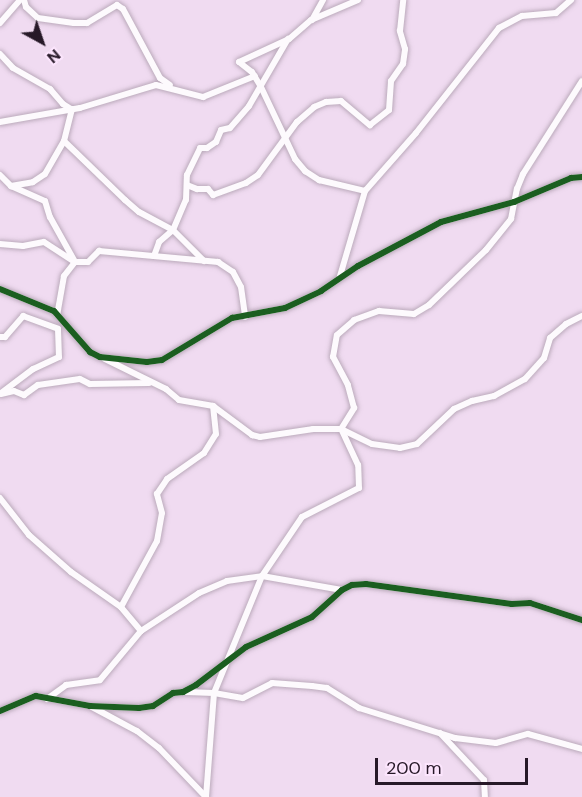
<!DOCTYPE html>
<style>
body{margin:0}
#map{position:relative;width:582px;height:797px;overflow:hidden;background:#f0dbf1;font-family:"DM Sans",sans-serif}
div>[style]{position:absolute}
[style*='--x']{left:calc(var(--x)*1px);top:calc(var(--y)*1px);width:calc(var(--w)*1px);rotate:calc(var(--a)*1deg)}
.roads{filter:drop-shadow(0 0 2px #bab) drop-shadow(0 0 2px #bab)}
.minor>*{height:6px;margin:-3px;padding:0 3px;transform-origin:3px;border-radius:3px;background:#fdfafd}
.cycleway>*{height:6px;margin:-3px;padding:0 3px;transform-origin:3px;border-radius:3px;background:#1b5e20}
span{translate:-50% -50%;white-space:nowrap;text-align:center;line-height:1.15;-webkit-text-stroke:4.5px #fce5fd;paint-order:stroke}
.north{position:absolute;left:12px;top:12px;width:60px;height:60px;-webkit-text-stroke:4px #fce5fd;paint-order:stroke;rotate:140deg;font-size:16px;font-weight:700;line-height:24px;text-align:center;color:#271928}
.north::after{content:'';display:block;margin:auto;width:21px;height:27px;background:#271928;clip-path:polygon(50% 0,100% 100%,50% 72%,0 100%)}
.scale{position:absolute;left:375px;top:758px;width:153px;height:27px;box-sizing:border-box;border:3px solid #271928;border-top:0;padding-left:8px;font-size:18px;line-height:21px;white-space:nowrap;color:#271928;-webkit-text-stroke:4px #fce5fd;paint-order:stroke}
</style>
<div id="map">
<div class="roads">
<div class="minor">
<div style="--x:24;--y:0;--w:7;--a:74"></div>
<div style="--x:26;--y:7;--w:16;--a:43"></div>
<div style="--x:38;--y:18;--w:36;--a:8"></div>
<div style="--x:74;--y:23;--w:13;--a:0"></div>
<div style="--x:87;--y:23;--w:35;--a:-31"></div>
<div style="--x:117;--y:5;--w:7;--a:34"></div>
<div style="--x:123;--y:9;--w:78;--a:61.8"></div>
<div style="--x:160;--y:78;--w:12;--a:35"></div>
<div style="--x:358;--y:0;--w:51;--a:156.9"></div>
<div style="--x:311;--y:20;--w:29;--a:139"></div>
<div style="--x:289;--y:39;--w:55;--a:155.3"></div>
<div style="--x:239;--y:62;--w:16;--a:38"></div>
<div style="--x:252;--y:72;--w:17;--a:59"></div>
<div style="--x:261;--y:87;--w:80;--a:64.7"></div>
<div style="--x:295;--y:159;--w:16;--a:50"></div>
<div style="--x:305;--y:171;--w:17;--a:33"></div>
<div style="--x:319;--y:180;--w:47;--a:13.4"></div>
<div style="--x:312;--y:20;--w:23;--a:-61"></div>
<div style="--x:0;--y:23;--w:30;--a:-49"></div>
<div style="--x:0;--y:54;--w:19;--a:47"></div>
<div style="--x:13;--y:68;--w:43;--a:29.6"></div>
<div style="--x:50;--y:89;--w:20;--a:49"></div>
<div style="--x:63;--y:104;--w:9;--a:32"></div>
<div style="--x:0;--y:122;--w:81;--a:-9.9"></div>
<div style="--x:80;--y:108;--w:79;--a:-16.8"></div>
<div style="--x:156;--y:85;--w:49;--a:14.3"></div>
<div style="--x:203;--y:97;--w:56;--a:-22"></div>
<div style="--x:64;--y:141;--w:85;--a:44"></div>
<div style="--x:125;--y:200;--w:18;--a:41"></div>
<div style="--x:139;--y:212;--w:38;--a:28"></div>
<div style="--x:173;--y:230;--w:44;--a:45"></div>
<div style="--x:0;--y:175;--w:16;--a:45"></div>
<div style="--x:11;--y:186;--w:37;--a:24"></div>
<div style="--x:45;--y:201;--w:17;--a:73"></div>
<div style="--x:50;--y:217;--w:51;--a:60.9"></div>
<div style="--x:75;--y:262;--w:18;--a:128"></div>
<div style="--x:64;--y:276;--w:39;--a:100"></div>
<div style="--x:187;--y:185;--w:11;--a:22"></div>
<div style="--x:197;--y:189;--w:11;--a:0"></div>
<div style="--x:208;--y:189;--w:8;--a:50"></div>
<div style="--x:213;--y:195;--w:35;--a:-20"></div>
<div style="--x:246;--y:183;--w:14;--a:-34"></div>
<div style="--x:258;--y:175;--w:66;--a:-53.7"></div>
<div style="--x:297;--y:122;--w:23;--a:-41"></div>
<div style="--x:314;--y:107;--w:13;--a:-23"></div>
<div style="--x:326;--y:102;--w:15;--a:-4"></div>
<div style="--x:341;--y:101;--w:38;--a:40"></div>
<div style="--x:370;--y:125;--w:24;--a:-38"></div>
<div style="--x:389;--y:110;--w:29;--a:-86"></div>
<div style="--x:391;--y:81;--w:21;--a:-55"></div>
<div style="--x:403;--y:64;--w:15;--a:-82"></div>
<div style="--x:405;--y:49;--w:19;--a:-106"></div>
<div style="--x:400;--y:31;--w:31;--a:-84"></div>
<div style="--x:11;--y:186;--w:22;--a:-10"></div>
<div style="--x:33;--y:182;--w:14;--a:-34"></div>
<div style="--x:45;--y:174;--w:38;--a:-60"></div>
<div style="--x:64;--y:141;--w:33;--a:-76"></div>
<div style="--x:0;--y:244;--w:23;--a:5"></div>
<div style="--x:23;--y:246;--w:21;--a:-11"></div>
<div style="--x:44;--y:242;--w:37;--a:33"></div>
<div style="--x:75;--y:262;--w:13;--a:0"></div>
<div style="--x:88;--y:262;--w:16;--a:-45"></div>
<div style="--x:99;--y:251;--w:120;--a:5.3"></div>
<div style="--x:218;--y:262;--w:18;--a:34"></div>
<div style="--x:233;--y:272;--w:17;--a:62"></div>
<div style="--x:241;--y:287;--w:30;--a:82"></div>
<div style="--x:154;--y:256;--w:15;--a:-70"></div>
<div style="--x:159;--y:242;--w:18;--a:-41"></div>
<div style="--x:173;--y:230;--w:33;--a:-67"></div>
<div style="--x:186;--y:200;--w:25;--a:-88"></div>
<div style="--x:187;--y:175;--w:30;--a:-64"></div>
<div style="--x:200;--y:148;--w:7;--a:0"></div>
<div style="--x:207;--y:148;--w:11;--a:-34"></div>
<div style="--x:216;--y:142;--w:13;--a:-67"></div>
<div style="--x:221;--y:130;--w:9;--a:-13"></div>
<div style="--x:230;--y:128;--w:29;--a:-49"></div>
<div style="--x:249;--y:106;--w:78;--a:-59.8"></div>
<div style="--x:340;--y:276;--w:89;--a:-73.6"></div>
<div style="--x:365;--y:191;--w:77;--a:-48.7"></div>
<div style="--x:416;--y:133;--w:134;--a:-51.7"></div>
<div style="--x:499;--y:28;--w:26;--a:-28"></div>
<div style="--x:522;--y:16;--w:34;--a:-5"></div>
<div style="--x:556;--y:13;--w:20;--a:-41"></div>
<div style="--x:0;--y:289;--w:58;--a:22.2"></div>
<div style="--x:54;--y:311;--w:55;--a:48.7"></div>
<div style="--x:90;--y:352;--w:11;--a:27"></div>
<div style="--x:100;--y:357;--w:47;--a:6.1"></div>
<div style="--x:147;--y:362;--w:15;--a:-8"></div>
<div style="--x:162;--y:360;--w:82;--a:-31"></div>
<div style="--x:232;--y:318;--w:54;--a:-10.7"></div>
<div style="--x:285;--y:308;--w:40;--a:-25"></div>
<div style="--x:321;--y:291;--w:45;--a:-34"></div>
<div style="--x:358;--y:266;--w:94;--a:-27.9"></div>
<div style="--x:441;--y:222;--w:76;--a:-15.3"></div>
<div style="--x:514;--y:202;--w:62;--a:-22.8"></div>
<div style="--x:571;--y:178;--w:11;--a:-5"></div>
<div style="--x:0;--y:337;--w:5;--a:0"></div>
<div style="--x:5;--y:337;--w:28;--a:-49"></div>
<div style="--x:23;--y:316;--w:37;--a:20"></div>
<div style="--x:58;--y:329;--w:28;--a:88"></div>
<div style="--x:59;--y:357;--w:29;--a:155"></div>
<div style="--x:33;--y:369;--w:41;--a:142.9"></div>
<div style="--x:105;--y:359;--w:68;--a:26.2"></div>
<div style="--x:166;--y:389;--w:17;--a:40"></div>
<div style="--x:179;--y:400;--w:35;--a:10"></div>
<div style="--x:213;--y:406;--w:49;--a:36.6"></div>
<div style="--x:252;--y:435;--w:8;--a:14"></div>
<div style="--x:260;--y:437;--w:54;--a:-8.6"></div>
<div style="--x:313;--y:429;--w:28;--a:0"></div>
<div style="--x:341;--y:429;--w:34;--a:26"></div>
<div style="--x:372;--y:444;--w:28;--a:8"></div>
<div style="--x:400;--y:448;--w:17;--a:-13"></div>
<div style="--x:417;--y:444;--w:51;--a:-43.4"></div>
<div style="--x:454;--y:409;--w:20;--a:-24"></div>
<div style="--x:472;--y:401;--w:23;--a:-13"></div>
<div style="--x:494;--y:396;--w:35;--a:-29"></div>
<div style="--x:525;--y:379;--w:28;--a:-48"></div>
<div style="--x:544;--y:358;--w:21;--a:-73"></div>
<div style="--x:550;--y:338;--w:21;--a:-41"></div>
<div style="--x:566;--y:324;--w:18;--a:-27"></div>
<div style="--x:1;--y:394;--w:13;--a:-13"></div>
<div style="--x:14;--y:391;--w:11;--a:22"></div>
<div style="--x:24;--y:395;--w:17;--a:-36"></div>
<div style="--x:38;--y:385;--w:42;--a:-8.1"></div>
<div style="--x:80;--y:379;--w:11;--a:27"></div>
<div style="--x:90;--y:384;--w:59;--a:-1"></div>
<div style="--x:341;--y:429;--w:25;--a:-58"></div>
<div style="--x:354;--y:408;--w:24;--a:-105"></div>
<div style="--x:348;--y:385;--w:32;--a:-118"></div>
<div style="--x:333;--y:357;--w:22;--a:-80"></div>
<div style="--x:337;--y:335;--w:23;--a:-41"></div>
<div style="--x:354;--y:320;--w:27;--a:-20"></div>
<div style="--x:379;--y:311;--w:35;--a:5"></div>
<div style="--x:414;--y:314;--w:17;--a:-31"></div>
<div style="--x:429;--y:305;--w:79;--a:-44"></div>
<div style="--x:486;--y:250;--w:40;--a:-51"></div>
<div style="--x:511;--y:219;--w:31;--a:-79"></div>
<div style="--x:517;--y:189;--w:16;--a:-68"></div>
<div style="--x:523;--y:174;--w:110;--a:-57.6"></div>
<div style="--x:0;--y:498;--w:47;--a:51.9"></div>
<div style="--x:29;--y:535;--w:56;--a:41.4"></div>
<div style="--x:71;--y:572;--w:61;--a:35"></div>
<div style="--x:141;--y:631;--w:31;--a:-130"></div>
<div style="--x:121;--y:607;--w:75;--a:-61.4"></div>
<div style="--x:157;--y:541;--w:28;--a:-80"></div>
<div style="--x:162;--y:513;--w:20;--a:-105"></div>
<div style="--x:157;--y:494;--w:18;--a:-56"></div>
<div style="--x:167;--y:479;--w:45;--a:-35.1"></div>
<div style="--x:204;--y:453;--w:22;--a:-58"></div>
<div style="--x:216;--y:434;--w:28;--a:-96"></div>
<div style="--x:185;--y:692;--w:29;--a:2"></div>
<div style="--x:214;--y:693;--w:29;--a:10"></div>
<div style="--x:243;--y:698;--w:33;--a:-27"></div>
<div style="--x:272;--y:683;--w:40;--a:4.3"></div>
<div style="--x:312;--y:686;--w:15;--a:8"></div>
<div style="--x:327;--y:688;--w:38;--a:32"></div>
<div style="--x:359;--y:708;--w:101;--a:17.4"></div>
<div style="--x:455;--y:738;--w:41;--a:7"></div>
<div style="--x:496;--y:743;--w:33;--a:-16"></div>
<div style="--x:528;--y:734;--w:56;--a:15.5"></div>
<div style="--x:47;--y:699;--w:24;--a:-36"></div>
<div style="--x:66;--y:685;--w:34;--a:-8"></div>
<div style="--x:100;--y:680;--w:64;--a:-50.1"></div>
<div style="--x:141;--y:631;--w:69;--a:-33.2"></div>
<div style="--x:199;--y:593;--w:30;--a:-23"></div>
<div style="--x:227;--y:581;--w:35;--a:-8"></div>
<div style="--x:262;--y:576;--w:81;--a:9.9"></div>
<div style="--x:92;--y:707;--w:51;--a:28.1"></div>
<div style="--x:137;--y:731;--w:28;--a:38"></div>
<div style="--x:159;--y:748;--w:68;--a:46.2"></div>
<div style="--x:0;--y:711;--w:39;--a:-23"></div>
<div style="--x:36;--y:696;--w:55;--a:10.5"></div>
<div style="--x:90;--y:706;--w:49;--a:2.3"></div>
<div style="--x:139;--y:708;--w:14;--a:-8"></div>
<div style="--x:153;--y:706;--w:24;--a:-33"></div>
<div style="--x:173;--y:693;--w:10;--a:-6"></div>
<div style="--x:183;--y:692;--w:15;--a:-28"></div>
<div style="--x:196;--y:685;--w:63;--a:-37.2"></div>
<div style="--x:246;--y:647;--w:72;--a:-24.4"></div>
<div style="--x:312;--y:617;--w:40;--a:-42"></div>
<div style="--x:342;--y:590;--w:11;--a:-27"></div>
<div style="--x:352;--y:585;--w:14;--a:-4"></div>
<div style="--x:366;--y:584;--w:147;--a:7.8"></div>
<div style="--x:512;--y:604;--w:18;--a:-3"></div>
<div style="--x:530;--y:603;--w:55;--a:18.1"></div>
<div style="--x:440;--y:733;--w:64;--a:46.9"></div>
<div style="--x:484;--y:780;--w:17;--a:87"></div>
<div style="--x:206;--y:797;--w:104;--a:-85.6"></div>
<div style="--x:214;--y:693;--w:126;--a:-67.7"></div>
<div style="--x:262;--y:576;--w:71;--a:-55.9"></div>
<div style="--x:302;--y:517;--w:64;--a:-27"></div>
<div style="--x:359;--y:488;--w:23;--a:-92"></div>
<div style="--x:358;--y:465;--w:38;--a:-115"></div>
</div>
</div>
<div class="cycleway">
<div style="--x:0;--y:289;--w:58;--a:22.2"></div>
<div style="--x:54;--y:311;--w:55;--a:48.7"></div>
<div style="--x:90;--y:352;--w:11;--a:27"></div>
<div style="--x:100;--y:357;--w:47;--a:6.1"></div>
<div style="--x:147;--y:362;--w:15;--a:-8"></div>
<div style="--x:162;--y:360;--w:82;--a:-31"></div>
<div style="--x:232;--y:318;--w:54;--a:-10.7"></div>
<div style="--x:285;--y:308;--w:40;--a:-25"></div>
<div style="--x:321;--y:291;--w:45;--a:-34"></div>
<div style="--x:358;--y:266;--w:94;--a:-27.9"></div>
<div style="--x:441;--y:222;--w:76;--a:-15.3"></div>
<div style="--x:514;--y:202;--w:62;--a:-22.8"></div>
<div style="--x:571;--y:178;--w:11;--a:-5"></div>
<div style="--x:0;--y:711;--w:39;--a:-23"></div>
<div style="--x:36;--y:696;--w:55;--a:10.5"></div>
<div style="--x:90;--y:706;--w:49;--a:2.3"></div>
<div style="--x:139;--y:708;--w:14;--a:-8"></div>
<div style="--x:153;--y:706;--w:24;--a:-33"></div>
<div style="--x:173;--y:693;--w:10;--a:-6"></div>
<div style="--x:183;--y:692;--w:15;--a:-28"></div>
<div style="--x:196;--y:685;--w:63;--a:-37.2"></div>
<div style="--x:246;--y:647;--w:72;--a:-24.4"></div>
<div style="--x:312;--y:617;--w:40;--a:-42"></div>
<div style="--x:342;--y:590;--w:11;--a:-27"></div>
<div style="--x:352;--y:585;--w:14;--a:-4"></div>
<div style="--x:366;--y:584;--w:147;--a:7.8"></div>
<div style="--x:512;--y:604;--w:18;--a:-3"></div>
<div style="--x:530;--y:603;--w:55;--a:18.1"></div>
</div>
<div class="north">N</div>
<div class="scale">200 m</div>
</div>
